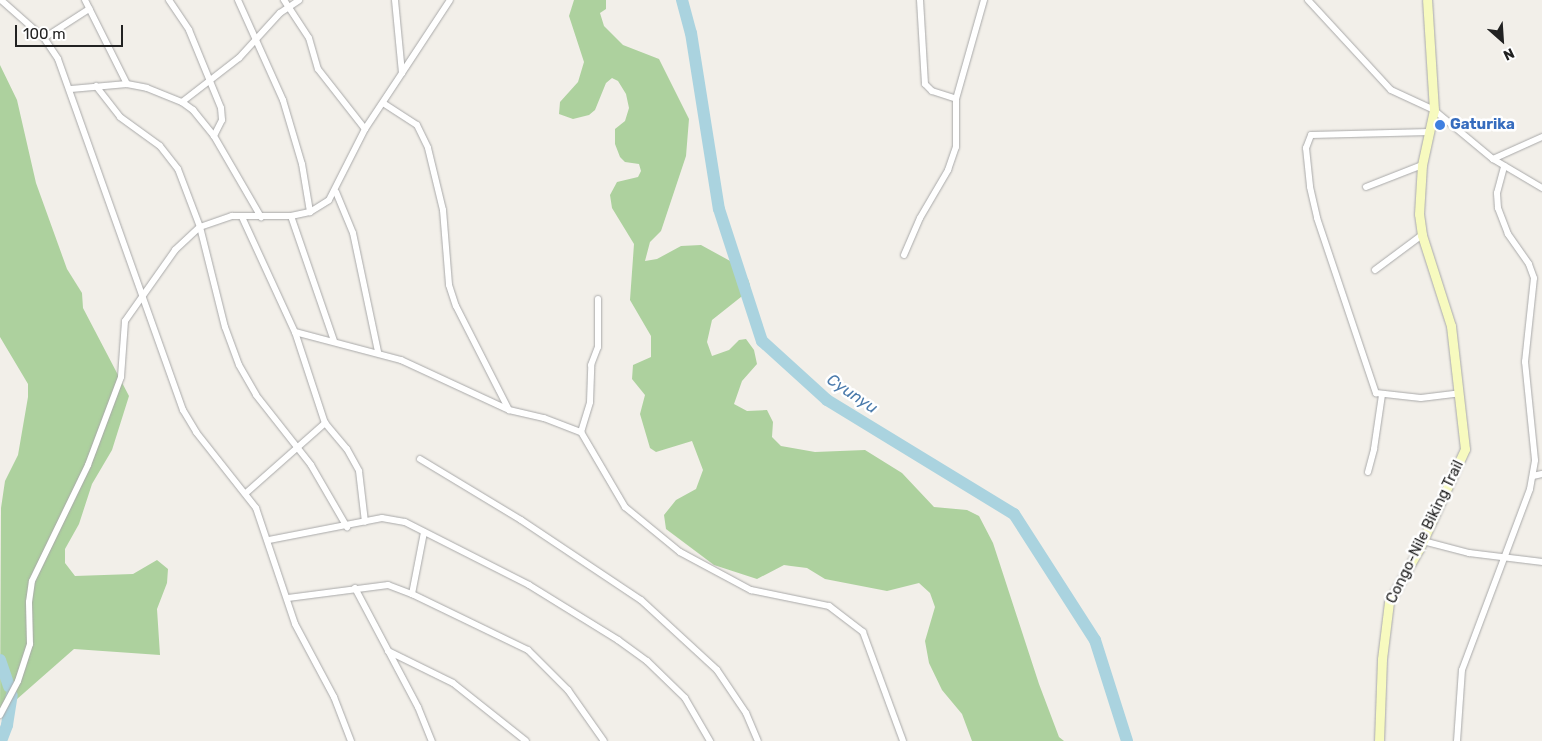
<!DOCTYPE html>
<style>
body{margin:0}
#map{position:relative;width:1542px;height:741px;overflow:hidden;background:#f2efe9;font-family:Rubik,sans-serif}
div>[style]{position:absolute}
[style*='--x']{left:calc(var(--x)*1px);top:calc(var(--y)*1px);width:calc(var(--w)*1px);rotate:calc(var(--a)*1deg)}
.forest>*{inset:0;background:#add19e}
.river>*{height:12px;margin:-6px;padding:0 6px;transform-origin:6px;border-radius:6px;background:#aad3df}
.roads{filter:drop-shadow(0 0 1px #a9a9a9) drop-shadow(0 0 1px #a9a9a9)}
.minor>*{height:6px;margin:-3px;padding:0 3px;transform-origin:3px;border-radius:3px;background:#fff}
.secondary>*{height:9px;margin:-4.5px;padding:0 4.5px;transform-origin:4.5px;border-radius:4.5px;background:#f7fabf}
.dots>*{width:14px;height:14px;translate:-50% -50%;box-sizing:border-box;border:2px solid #fff;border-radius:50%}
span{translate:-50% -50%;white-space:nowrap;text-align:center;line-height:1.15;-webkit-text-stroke:5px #fff;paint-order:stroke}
.shop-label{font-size:15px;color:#366cbe;font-weight:700}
.left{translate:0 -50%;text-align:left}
.street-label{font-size:15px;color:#222}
.water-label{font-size:16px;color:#4a7aab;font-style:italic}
.north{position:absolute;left:1477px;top:15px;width:50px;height:50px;-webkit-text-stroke:4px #fff;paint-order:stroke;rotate:154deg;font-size:14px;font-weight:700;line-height:20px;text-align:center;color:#222}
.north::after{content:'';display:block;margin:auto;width:18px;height:22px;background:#222;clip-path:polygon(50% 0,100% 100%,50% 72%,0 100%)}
.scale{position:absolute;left:15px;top:25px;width:108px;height:22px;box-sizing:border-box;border:2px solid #222;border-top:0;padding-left:6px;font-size:15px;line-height:18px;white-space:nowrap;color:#222;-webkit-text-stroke:4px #fff;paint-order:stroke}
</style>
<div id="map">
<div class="forest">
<div style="clip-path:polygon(574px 0,606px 0,606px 9px,600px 13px,604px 26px,623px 45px,659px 59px,689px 119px,686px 156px,661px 231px,650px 242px,645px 261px,657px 259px,681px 246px,701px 245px,732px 262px,748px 279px,750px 285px,746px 293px,712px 320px,707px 342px,712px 356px,729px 350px,739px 340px,746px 339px,754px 350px,757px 364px,742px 381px,734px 404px,747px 411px,767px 410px,773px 422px,772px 437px,781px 446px,815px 452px,865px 450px,902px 473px,934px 507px,967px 510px,979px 516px,993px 543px,1039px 684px,1059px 737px,1064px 741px,972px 741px,962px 714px,942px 690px,929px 663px,925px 641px,935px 607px,930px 593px,919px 583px,887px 591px,825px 579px,807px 568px,791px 566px,784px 565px,757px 579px,714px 565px,666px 529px,664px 515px,676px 500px,696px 489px,703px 470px,692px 441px,656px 452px,650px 448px,640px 414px,645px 395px,632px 379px,633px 365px,651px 357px,651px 336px,630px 300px,634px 244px,612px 208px,610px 195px,617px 182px,638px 177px,641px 171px,639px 164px,625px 162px,620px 157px,615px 144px,615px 129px,625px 121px,629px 108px,626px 94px,618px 81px,612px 78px,606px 83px,595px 110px,589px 115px,573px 119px,559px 114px,560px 102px,578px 82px,584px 62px,569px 16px)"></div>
<div style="clip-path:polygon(0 65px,17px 100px,36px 183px,67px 269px,82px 293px,83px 308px,129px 396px,112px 450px,92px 484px,79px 524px,65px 549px,65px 563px,75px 576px,133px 574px,157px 560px,168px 569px,167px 583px,157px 609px,160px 655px,74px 649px,0 714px,1px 508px,5px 481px,18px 455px,28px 397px,28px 384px,0 337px)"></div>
</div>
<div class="river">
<div style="--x:682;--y:0;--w:34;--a:75"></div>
<div style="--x:691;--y:33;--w:178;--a:81"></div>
<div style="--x:719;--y:209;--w:139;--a:72"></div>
<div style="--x:762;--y:341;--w:88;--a:42.2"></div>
<div style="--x:827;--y:400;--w:219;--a:31.4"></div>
<div style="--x:1014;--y:514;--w:150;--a:57.3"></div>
<div style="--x:1095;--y:640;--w:106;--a:72.4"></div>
<div style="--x:0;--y:660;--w:28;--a:71"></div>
<div style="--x:1;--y:741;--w:17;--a:-69"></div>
<div style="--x:7;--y:725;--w:30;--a:-81"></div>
</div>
<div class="roads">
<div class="minor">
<div style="--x:1;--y:0;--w:57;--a:41.5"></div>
<div style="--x:44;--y:38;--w:25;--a:56"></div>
<div style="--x:58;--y:59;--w:373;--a:70.4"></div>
<div style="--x:183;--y:410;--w:26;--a:59"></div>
<div style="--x:196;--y:432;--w:97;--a:51.7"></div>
<div style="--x:256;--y:508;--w:122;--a:71.4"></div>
<div style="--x:295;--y:624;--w:83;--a:61.9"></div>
<div style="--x:334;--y:697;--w:47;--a:68.9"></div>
<div style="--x:85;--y:0;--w:94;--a:63.4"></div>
<div style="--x:169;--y:0;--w:36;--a:56"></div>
<div style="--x:189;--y:30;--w:84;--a:67.7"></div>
<div style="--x:221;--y:108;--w:12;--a:85"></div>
<div style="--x:222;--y:120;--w:18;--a:117"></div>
<div style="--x:238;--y:0;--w:110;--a:65.8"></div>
<div style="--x:283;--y:100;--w:67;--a:73.5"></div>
<div style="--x:302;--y:164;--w:49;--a:80.5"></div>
<div style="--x:284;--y:0;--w:45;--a:56.7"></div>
<div style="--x:309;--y:38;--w:32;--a:74"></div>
<div style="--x:318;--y:69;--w:76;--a:51.9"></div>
<div style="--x:920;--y:0;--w:84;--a:86.6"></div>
<div style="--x:925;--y:84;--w:10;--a:45"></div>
<div style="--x:932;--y:91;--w:25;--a:18"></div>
<div style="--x:956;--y:99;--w:103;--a:-74.2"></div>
<div style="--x:1308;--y:0;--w:122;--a:47.3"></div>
<div style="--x:1391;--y:90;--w:47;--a:24.9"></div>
<div style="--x:1434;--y:110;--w:77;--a:39.7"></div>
<div style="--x:1493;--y:159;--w:57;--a:30.6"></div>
<div style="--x:44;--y:38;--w:54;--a:-32.8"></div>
<div style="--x:402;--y:73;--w:87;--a:-56.7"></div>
<div style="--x:96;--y:86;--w:39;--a:52"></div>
<div style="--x:120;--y:117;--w:49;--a:35.9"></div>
<div style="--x:160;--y:146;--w:29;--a:52"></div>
<div style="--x:178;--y:169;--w:62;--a:69.2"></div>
<div style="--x:200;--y:227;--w:103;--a:76"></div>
<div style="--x:225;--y:327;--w:40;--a:69.8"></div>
<div style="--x:239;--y:365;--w:34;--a:60"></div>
<div style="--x:256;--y:395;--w:89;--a:51.8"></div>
<div style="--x:311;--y:465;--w:72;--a:59.9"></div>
<div style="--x:71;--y:89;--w:56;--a:-5.1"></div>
<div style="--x:127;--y:84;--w:20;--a:11"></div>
<div style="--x:147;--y:88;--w:38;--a:22"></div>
<div style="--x:182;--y:102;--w:14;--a:36"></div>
<div style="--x:193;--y:110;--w:33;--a:51"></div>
<div style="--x:214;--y:136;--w:94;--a:59.9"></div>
<div style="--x:182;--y:102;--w:72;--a:-37.7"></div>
<div style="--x:239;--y:58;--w:61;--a:-47.7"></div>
<div style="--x:280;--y:13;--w:23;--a:-34"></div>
<div style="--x:383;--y:103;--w:40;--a:32.9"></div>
<div style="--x:417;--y:125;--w:25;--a:64"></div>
<div style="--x:428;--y:148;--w:64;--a:76.4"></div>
<div style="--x:443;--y:210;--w:75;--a:85.4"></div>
<div style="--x:449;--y:285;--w:22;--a:72"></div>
<div style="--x:456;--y:306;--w:117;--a:63"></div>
<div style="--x:1430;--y:132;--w:119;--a:178.6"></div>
<div style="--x:1311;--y:135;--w:14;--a:111"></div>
<div style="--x:1306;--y:148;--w:39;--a:84"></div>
<div style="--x:1310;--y:187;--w:32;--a:77"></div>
<div style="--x:1317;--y:218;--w:185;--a:71.4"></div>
<div style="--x:1376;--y:393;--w:45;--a:6.3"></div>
<div style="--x:1421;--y:398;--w:39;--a:-7"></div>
<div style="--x:1493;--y:159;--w:54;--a:-24.2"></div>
<div style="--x:1366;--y:187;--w:60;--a:-21.4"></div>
<div style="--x:336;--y:192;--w:44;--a:67.5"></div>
<div style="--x:353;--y:233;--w:122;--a:78.1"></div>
<div style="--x:291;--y:216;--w:132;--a:71"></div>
<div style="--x:242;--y:217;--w:127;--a:65.3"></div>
<div style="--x:295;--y:332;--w:96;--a:71.8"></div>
<div style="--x:325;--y:423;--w:34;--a:50"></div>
<div style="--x:347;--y:449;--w:25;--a:61"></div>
<div style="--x:359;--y:471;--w:51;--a:83.3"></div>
<div style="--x:904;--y:255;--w:40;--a:-66.6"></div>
<div style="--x:920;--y:218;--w:56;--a:-59.7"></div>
<div style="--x:948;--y:170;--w:24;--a:-71"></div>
<div style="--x:956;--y:147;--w:48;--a:-90"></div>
<div style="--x:1375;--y:270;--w:59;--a:-36.7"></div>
<div style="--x:295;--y:332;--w:110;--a:14.8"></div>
<div style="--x:401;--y:360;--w:119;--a:24.8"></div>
<div style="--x:509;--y:410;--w:36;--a:13"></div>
<div style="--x:544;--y:418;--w:40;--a:21"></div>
<div style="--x:581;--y:432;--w:87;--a:59.6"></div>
<div style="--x:625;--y:507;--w:71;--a:39.3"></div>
<div style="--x:680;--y:552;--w:81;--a:28.2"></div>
<div style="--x:751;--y:590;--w:80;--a:11.6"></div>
<div style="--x:829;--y:606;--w:43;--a:37.4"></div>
<div style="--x:863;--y:632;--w:116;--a:69.8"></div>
<div style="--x:581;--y:432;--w:31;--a:-73"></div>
<div style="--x:590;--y:402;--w:37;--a:-88"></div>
<div style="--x:591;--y:365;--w:19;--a:-69"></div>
<div style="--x:598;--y:347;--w:48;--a:-90"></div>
<div style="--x:420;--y:459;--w:118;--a:31.1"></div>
<div style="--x:521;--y:520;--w:144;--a:33.7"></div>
<div style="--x:641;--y:600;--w:103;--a:42.6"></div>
<div style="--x:717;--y:670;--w:52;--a:56"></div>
<div style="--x:746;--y:713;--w:30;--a:67"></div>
<div style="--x:1368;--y:472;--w:24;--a:-75"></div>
<div style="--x:1374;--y:449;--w:55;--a:-81.6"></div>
<div style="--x:1533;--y:476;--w:9;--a:-13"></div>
<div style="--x:246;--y:493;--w:106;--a:-41.5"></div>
<div style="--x:269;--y:540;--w:115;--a:-11"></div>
<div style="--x:382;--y:518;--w:23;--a:10"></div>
<div style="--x:405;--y:522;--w:139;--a:26.9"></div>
<div style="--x:529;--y:585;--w:105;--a:31.7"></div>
<div style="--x:618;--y:640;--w:36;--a:36"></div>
<div style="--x:647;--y:661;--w:53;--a:44.2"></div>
<div style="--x:685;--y:698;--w:50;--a:59.8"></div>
<div style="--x:1423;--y:541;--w:48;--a:14.6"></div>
<div style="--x:1469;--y:553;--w:74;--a:7"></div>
<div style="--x:355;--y:588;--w:135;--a:62.1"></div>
<div style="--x:418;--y:707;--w:37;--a:68"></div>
<div style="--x:412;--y:594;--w:63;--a:-79"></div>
<div style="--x:288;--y:598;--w:101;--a:-7.4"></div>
<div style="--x:388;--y:585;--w:26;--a:21"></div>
<div style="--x:412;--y:594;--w:129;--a:25.8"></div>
<div style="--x:528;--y:650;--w:57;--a:45"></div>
<div style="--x:568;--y:690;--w:62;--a:54.8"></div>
<div style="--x:388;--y:651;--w:72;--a:26.2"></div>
<div style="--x:453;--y:683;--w:93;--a:38.5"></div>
<div style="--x:0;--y:715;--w:38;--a:-62"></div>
<div style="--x:18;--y:681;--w:39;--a:-72"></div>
<div style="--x:30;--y:644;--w:42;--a:-91.4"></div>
<div style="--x:29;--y:602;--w:21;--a:-82"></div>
<div style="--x:32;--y:581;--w:129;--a:-64.2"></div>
<div style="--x:88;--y:465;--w:94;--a:-69.4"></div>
<div style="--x:121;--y:377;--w:56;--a:-85.9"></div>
<div style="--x:125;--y:321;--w:87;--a:-54.8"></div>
<div style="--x:175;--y:250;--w:34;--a:-43"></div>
<div style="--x:200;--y:227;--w:34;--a:-19"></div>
<div style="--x:232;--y:216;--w:59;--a:0"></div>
<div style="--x:291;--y:216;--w:19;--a:-12"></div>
<div style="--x:310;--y:212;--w:22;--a:-32"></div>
<div style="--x:329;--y:200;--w:80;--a:-63.1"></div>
<div style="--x:365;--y:129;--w:67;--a:-56.5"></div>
<div style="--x:402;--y:73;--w:73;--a:-95.5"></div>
<div style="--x:1457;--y:741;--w:71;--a:-86"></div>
<div style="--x:1462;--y:670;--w:193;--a:-69.4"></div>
<div style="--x:1530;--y:489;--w:29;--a:-80"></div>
<div style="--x:1535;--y:460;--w:99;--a:-95.8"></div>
<div style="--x:1525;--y:362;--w:84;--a:-83.9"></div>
<div style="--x:1534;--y:278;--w:15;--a:-110"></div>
<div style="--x:1529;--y:264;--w:37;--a:-125"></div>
<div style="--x:1508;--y:234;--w:28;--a:-111"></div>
<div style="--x:1498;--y:208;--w:15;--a:-94"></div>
<div style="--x:1497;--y:193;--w:28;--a:-75"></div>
</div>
<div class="secondary">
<div style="--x:1379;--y:741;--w:82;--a:-87.9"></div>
<div style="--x:1382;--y:659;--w:57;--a:-83"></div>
<div style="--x:1389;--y:602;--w:61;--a:-60.5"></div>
<div style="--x:1419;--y:549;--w:110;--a:-65.3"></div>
<div style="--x:1465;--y:449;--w:124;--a:-96.5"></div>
<div style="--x:1451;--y:326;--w:96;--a:-107.7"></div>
<div style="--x:1422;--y:235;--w:21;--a:-98"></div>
<div style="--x:1419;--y:214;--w:49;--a:-86.5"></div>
<div style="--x:1422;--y:165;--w:56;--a:-77.7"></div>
<div style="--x:1434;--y:110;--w:110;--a:-93.6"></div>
</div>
</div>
<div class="dots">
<div style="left:1440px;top:125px;background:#3f7fe0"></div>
</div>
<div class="shop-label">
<span class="left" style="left:1450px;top:125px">Gaturika</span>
</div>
<div class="street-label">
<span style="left:1425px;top:532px;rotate:-64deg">Congo-Nile Biking Trail</span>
</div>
<div class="water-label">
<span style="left:852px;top:394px;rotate:34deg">Cyunyu</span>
</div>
<div class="north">N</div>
<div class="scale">100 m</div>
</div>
